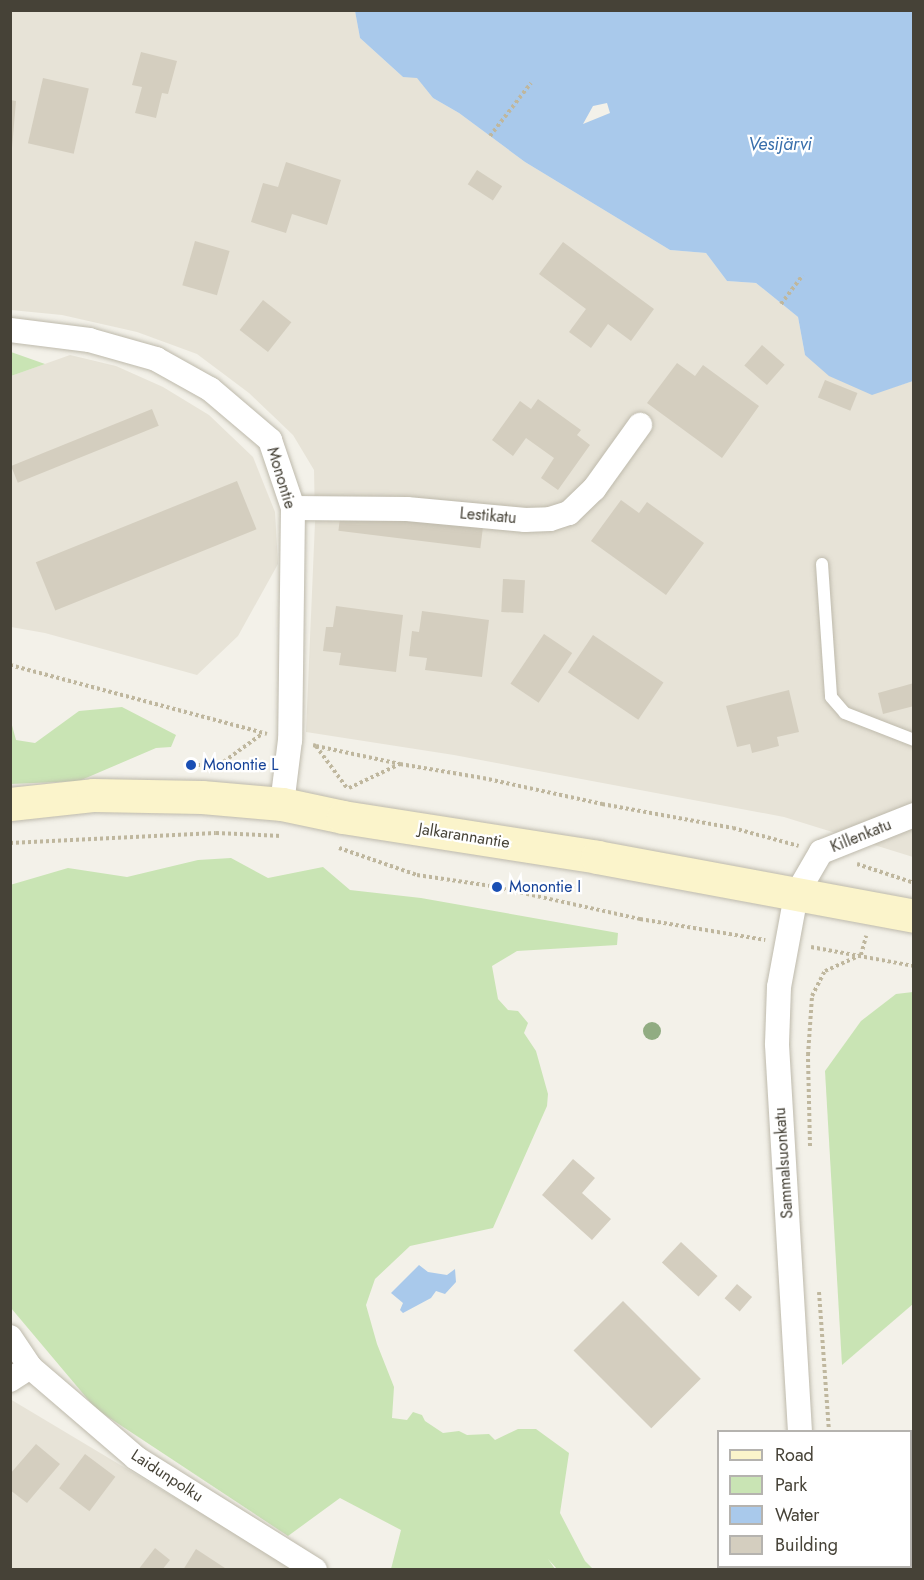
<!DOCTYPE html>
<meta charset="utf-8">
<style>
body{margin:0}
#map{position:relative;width:924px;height:1580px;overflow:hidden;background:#f3f1e9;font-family:Jost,sans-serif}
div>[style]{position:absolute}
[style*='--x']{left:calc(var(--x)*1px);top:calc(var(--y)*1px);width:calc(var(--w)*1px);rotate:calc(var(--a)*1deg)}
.residential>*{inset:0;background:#e7e3d7}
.green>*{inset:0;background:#c9e4b4}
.water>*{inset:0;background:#a9c9eb}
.building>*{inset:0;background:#d4cebf;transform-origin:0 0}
.path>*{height:4px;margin-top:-2px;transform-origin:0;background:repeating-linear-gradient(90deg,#bfb79e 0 3px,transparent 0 6px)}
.roads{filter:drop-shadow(0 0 2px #bebaac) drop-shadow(0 0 2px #bebaac)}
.lane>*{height:12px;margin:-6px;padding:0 6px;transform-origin:6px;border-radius:6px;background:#fff}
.street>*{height:24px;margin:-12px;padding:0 12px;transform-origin:12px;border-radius:12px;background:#fff}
.secondary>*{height:33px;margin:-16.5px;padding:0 16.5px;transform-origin:16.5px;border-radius:16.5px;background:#fbf4cb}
.trees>*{width:18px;height:18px;margin:-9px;border-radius:50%;background:#91ac82}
.dots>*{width:16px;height:16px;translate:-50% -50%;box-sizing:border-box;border:3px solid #fff;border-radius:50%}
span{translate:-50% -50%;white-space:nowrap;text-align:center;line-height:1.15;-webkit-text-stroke:4.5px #fff;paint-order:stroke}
.street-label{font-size:16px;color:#464237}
.transit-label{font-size:16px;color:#164399}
.left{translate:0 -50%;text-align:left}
.water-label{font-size:18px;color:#386eab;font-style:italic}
.frame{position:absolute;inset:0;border:12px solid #464237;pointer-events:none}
.legend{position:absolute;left:717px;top:1430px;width:195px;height:138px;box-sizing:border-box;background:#fff;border:2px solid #b5b3af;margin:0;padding:8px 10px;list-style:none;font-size:18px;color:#464237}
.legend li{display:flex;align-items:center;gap:12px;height:30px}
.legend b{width:30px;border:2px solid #b5b3af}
</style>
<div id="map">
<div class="residential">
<div style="clip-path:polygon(10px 11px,355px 11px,360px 38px,403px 77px,417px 77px,433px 98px,459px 113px,525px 162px,670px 250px,706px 253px,727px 281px,756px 283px,798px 317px,805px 355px,872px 394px,913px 381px,913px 857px,784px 817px,454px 755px,306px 732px,315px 522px,314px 470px,293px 435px,249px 393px,197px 354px,137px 332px,62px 315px,11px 310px)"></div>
<div style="clip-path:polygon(70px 355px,116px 366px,163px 387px,209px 415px,253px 457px,275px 512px,278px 564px,238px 636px,197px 675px,45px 633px,11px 627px,11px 376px)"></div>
<div style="clip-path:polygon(10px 1399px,234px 1533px,291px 1569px,11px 1569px)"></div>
</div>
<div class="green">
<div style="clip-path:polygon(11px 352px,45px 364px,11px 376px)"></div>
<div style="clip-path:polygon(122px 707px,176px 735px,171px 747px,156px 748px,79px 781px,11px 784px,10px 718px,16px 740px,35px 743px,79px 711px)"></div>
<div style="clip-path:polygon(231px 858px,268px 878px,323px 867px,350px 890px,421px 898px,618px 933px,617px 945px,517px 951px,492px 966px,498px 999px,508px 1010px,518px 1011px,528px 1023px,524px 1033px,536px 1051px,548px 1094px,547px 1106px,493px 1228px,410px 1246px,375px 1279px,366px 1305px,377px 1344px,394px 1387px,392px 1418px,407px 1420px,413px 1412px,422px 1415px,425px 1421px,443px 1433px,459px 1431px,467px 1435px,489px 1434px,495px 1440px,518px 1429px,536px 1429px,569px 1453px,560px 1513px,585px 1561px,593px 1569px,557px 1569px,548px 1559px,555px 1569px,391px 1569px,401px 1530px,340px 1498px,288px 1536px,96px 1409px,11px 1308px,10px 885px,68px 868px,127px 877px,198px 860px)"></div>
<div style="clip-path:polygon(913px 992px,913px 1304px,842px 1365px,825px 1071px,861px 1021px,896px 994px)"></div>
</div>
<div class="water">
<div style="clip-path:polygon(evenodd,355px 11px,913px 11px,913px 381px,872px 395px,829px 376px,805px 355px,798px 317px,756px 283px,727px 281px,706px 253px,670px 250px,525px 162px,459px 113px,433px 98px,417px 78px,403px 77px,360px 38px,355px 11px,607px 103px,610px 113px,583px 124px,593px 106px,607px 103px)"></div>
<div style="clip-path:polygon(419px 1265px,428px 1272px,447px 1275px,455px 1269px,456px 1282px,445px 1294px,436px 1291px,431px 1298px,403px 1313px,400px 1310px,403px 1303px,391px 1293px)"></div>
</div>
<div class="building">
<div style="clip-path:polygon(141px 52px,177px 61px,168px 94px,162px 93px,156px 118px,135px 113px,142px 87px,132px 85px)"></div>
<div style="left:43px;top:78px;width:47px;height:67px;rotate:13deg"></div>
<div style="clip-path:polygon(10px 100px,16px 101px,12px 148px,10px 148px)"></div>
<div style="clip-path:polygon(286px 162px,341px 180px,327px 225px,292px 214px,286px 233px,251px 222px,263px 183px,278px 187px)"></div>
<div style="left:477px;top:170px;width:30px;height:17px;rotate:33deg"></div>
<div style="left:195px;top:241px;width:36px;height:46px;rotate:16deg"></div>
<div style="clip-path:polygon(563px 242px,654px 309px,631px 341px,608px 324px,591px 348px,569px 332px,586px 309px,539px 274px)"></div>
<div style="left:263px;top:300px;width:36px;height:38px;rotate:38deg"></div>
<div style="left:762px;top:345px;width:30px;height:27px;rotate:41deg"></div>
<div style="clip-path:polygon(677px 363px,695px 376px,703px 365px,759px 406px,722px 458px,647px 403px)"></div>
<div style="left:825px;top:380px;width:35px;height:19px;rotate:22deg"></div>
<div style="clip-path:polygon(538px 399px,581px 430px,577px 435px,590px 445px,558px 490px,541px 478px,554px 458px,526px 438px,513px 456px,492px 440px,520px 401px,531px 409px)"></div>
<div style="left:152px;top:409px;width:18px;height:152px;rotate:68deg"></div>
<div style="left:237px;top:481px;width:52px;height:217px;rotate:68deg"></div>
<div style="clip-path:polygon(621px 500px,639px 513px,647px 502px,704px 543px,666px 595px,591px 541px)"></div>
<div style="left:341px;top:510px;width:143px;height:21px;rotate:7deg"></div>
<div style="left:503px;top:579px;width:22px;height:33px;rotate:3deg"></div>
<div style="clip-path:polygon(336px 606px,403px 615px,396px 672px,339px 665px,341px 653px,323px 651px,326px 627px,333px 627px)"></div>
<div style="clip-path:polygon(422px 611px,489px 620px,482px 677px,425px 670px,427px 658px,409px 656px,412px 631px,419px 632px)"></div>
<div style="left:544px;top:634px;width:34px;height:60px;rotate:34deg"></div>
<div style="left:593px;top:635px;width:85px;height:45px;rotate:34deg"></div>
<div style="clip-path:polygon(914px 683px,914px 706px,883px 714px,878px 693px)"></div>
<div style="clip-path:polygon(789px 690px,799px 732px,777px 737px,779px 746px,752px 753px,750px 744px,737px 747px,726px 706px)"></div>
<div style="clip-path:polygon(573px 1159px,595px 1178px,582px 1193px,611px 1219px,592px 1240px,542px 1195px)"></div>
<div style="left:681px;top:1242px;width:50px;height:28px;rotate:43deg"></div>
<div style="left:737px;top:1284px;width:20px;height:19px;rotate:41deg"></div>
<div style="left:623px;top:1301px;width:110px;height:70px;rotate:45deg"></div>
<div style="clip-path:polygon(36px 1444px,60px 1464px,27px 1503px,10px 1490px,10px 1474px)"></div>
<div style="left:85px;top:1454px;width:38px;height:43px;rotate:37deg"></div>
<div style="clip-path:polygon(155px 1548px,170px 1560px,162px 1570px,138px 1570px)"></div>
<div style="clip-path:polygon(196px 1549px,228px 1570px,183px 1570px)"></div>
</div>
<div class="path">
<div style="--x:490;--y:136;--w:67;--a:-52.3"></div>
<div style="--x:781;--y:304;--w:36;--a:-53"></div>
<div style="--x:10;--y:665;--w:266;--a:15"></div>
<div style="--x:313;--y:745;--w:3;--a:18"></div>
<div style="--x:316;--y:746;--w:52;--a:53.6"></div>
<div style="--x:316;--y:746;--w:86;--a:12.1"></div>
<div style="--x:191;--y:765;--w:28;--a:0"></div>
<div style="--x:219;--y:765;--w:53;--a:-35.8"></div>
<div style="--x:349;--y:788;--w:56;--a:-25.2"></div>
<div style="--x:400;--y:764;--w:84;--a:9.6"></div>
<div style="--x:483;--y:778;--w:122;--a:12.3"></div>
<div style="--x:602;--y:804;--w:133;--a:10.4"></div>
<div style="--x:733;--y:828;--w:68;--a:15.3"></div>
<div style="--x:10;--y:843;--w:206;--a:-2.8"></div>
<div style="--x:216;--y:833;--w:66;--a:2.6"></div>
<div style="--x:339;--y:848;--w:83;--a:19.1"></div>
<div style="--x:417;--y:875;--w:75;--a:8.5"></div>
<div style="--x:491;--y:886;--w:153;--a:12.5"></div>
<div style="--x:640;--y:919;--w:127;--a:9.5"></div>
<div style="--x:857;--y:864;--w:60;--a:18.4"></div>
<div style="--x:811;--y:947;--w:105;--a:10.5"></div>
<div style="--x:810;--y:1146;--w:91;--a:-91.3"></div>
<div style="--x:808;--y:1055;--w:59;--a:-86.1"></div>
<div style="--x:812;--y:996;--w:28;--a:-63"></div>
<div style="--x:825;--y:971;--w:39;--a:-24"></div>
<div style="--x:861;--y:955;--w:20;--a:-75"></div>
<div style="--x:819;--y:1292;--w:140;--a:85.9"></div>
<div style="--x:838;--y:1566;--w:4;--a:90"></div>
</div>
<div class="roads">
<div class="lane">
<div style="--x:822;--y:564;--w:133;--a:86.1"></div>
<div style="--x:831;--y:697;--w:21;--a:49"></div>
<div style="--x:845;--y:713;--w:74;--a:21.4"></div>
</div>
<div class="street">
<div style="--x:10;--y:330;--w:80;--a:7.2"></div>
<div style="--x:89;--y:340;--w:70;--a:15.8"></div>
<div style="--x:156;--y:359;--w:62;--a:29.1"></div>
<div style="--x:210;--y:389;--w:79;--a:40.4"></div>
<div style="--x:270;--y:440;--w:72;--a:71.3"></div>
<div style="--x:293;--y:508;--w:232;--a:90.7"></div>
<div style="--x:290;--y:740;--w:64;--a:97.1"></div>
<div style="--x:293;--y:508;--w:114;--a:0.5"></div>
<div style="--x:407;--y:509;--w:119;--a:5.3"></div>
<div style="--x:525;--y:520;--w:25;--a:-2"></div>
<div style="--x:550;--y:519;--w:20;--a:-18"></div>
<div style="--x:569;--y:513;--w:35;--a:-44"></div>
<div style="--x:594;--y:489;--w:79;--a:-54.3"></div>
<div style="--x:10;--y:1337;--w:36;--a:56"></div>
<div style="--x:30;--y:1367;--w:140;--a:40.6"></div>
<div style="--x:136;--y:1458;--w:211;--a:32"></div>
<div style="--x:10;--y:1380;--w:24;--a:-33"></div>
<div style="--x:800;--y:1432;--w:389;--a:-93.4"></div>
<div style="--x:777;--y:1044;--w:57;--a:-88"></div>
<div style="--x:779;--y:987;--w:94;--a:-79.5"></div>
<div style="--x:796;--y:895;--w:50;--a:-59.8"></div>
<div style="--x:821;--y:852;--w:100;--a:-21.7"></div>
<div style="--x:807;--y:1566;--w:4;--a:90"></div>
</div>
<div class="secondary">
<div style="--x:10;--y:804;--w:83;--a:-6.2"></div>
<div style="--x:93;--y:795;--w:109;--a:1.1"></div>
<div style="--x:202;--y:797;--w:80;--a:5"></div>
<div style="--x:282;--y:804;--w:62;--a:12"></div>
<div style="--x:343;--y:817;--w:257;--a:8.9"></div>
<div style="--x:597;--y:857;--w:322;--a:10.5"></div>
</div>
</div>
<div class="trees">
<div style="left:652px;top:1031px"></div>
</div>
<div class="dots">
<div style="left:191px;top:765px;background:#1a4fb4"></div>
<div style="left:497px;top:887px;background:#1a4fb4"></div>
</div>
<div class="street-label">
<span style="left:281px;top:478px;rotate:73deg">Monontie</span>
<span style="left:488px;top:516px;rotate:5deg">Lestikatu</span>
<span style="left:464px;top:836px;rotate:9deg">Jalkarannantie</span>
<span style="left:861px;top:836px;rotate:-22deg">Killenkatu</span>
<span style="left:784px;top:1163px;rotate:-94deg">Sammalsuonkatu</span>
<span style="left:167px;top:1476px;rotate:33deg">Laidunpolku</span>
</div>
<div class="transit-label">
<span class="left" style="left:203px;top:765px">Monontie L</span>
<span class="left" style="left:509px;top:887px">Monontie I</span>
</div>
<div class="water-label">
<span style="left:780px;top:144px">Vesijärvi</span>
</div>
<div class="frame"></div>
<ul class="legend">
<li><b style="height:8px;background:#fbf4cb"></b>Road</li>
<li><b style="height:16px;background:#c9e4b4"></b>Park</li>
<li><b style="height:16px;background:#a9c9eb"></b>Water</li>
<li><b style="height:16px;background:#d4cebf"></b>Building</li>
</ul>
</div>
